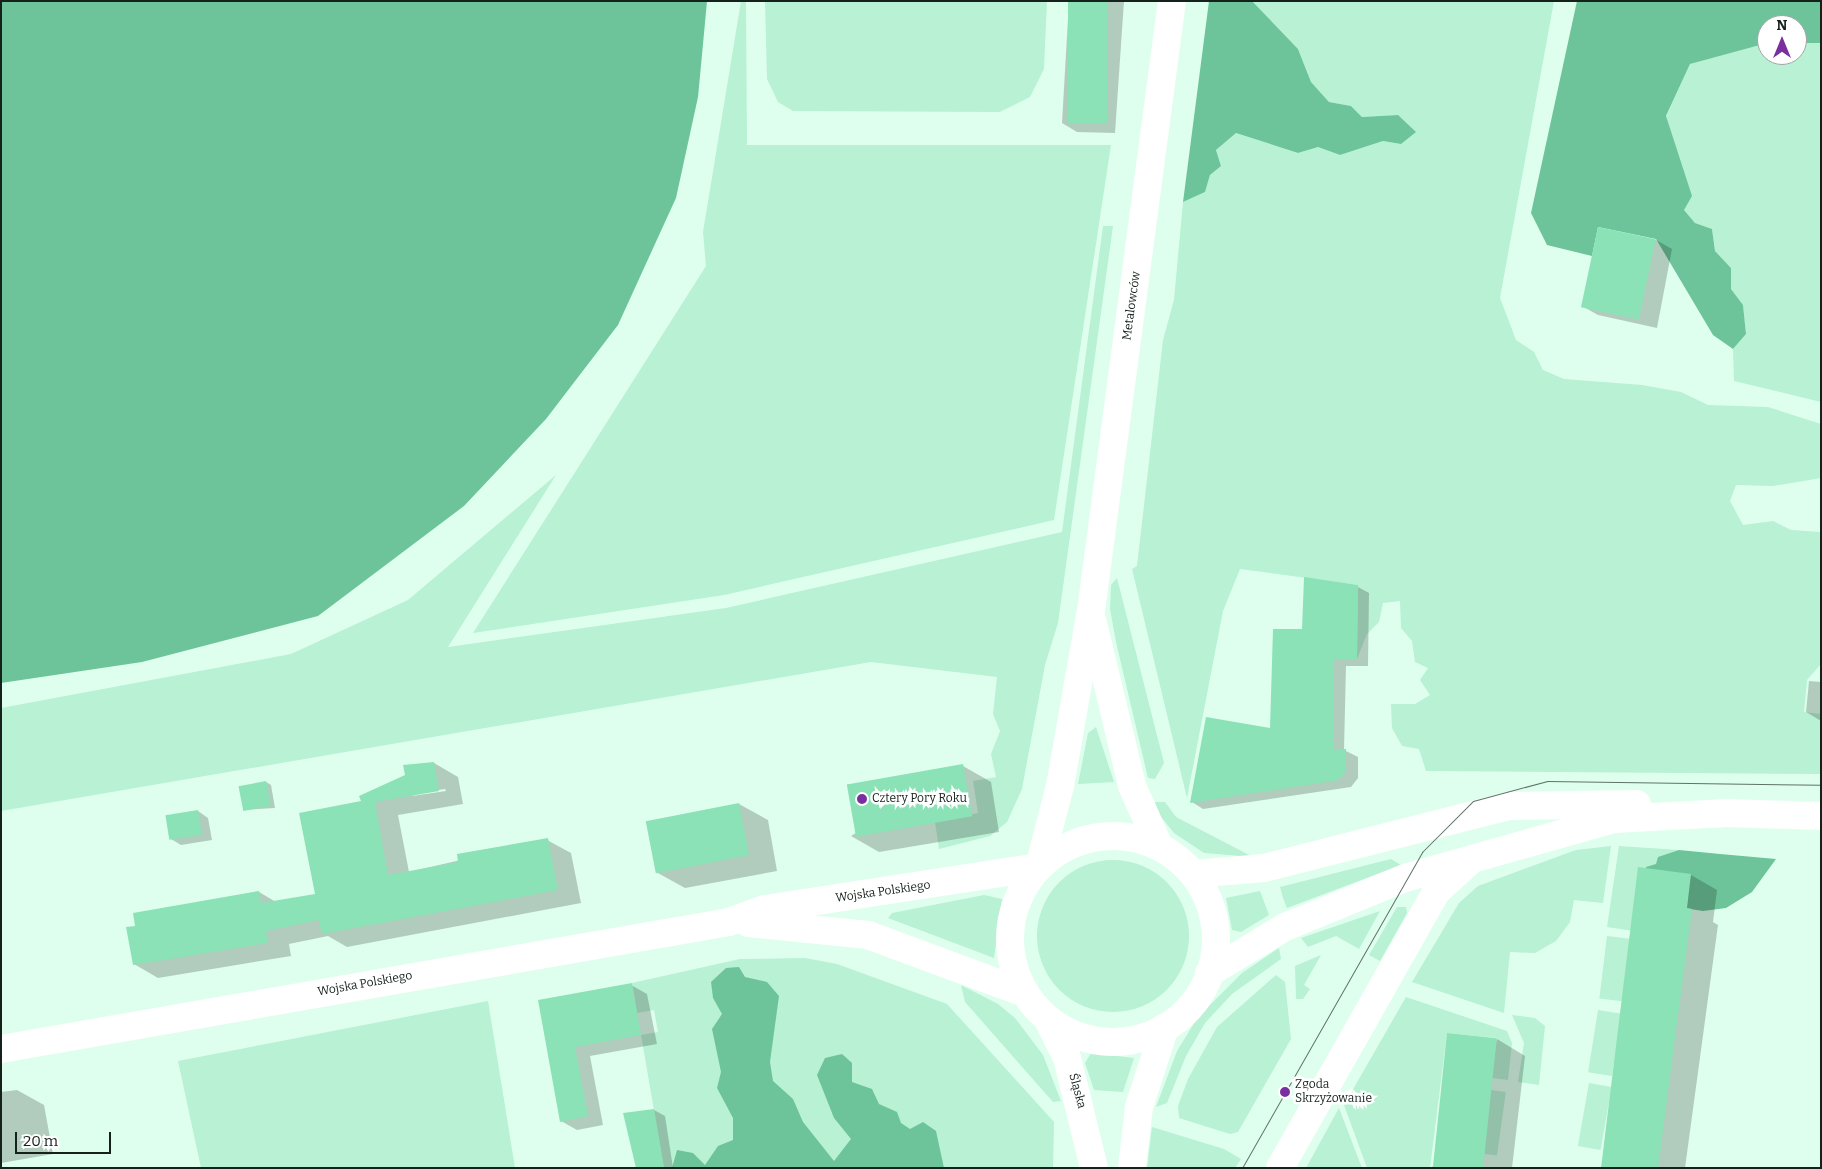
<!DOCTYPE html>
<meta charset="utf-8">
<style>
body{margin:0}
#map{position:relative;width:1822px;height:1169px;overflow:hidden;background:#deffed;font-family:Bitter,serif}
div>[style]{position:absolute}
[style*='--x']{left:calc(var(--x)*1px);top:calc(var(--y)*1px);width:calc(var(--w)*1px);rotate:calc(var(--a)*1deg)}
.green>*{inset:0;background:#b8f1d3;transform-origin:0 0}
.round{border-radius:50%}
.forest>*{inset:0;background:#6dc49a}
.shadow>*{inset:0;background:#0003}
.building>*{inset:0;background:#8be2b7;transform-origin:0 0}
.minor>*{height:28px;margin:-14px;padding:0 14px;transform-origin:14px;border-radius:14px;background:#fff}
.minor>.ring{margin:-14px;padding:0;box-sizing:content-box;background:none;border:28px solid #fff;border-radius:50%}
.tram>*{height:1px;margin:-0.5px;padding:0 0.5px;transform-origin:0.5px;border-radius:0.5px;background:#5f7268}
.dots>*{width:14px;height:14px;translate:-50% -50%;box-sizing:border-box;border:2px solid #fff;border-radius:50%}
span{translate:-50% -50%;white-space:nowrap;text-align:center;line-height:1.15;-webkit-text-stroke:5px #fff;paint-order:stroke}
.street-label{font-size:12px;color:#15211b}
.poi-label{font-size:12px;color:#15211b}
.left{translate:0 -50%;text-align:left}
.frame{position:absolute;inset:0;border:2px solid #15211b;pointer-events:none}
.north{position:absolute;left:1757px;top:15px;width:50px;height:50px;box-sizing:border-box;background:#fff;border:1px solid #a1a6a4;border-radius:50%;rotate:0deg;font-size:14px;font-weight:700;line-height:20px;text-align:center;color:#15211b}
.north::after{content:'';display:block;margin:auto;width:18px;height:22px;background:#7a2fa1;clip-path:polygon(50% 0,100% 100%,50% 72%,0 100%)}
.scale{position:absolute;left:15px;top:1132px;width:96px;height:22px;box-sizing:border-box;border:2px solid #15211b;border-top:0;padding-left:6px;font-size:15px;line-height:18px;white-space:nowrap;color:#15211b;-webkit-text-stroke:4px #fff;paint-order:stroke}
</style>
<div id="map">
<div class="green">
<div style="clip-path:polygon(741px 1px,746px 1px,747px 145px,1111px 145px,1054px 520px,724px 595px,473px 633px,706px 266px,703px 232px)"></div>
<div style="clip-path:polygon(765px 1px,1047px 1px,1044px 69px,1030px 97px,1000px 112px,793px 111px,778px 102px,767px 79px)"></div>
<div style="clip-path:polygon(1252px 1px,1554px 1px,1500px 298px,1516px 340px,1534px 352px,1543px 370px,1564px 379px,1642px 385px,1681px 392px,1708px 405px,1768px 407px,1821px 424px,1821px 478px,1773px 486px,1736px 485px,1730px 501px,1743px 525px,1773px 521px,1791px 530px,1821px 532px,1821px 664px,1807px 680px,1804px 712px,1821px 714px,1821px 774px,1426px 771px,1419px 749px,1402px 746px,1392px 728px,1391px 704px,1415px 704px,1430px 695px,1420px 680px,1428px 668px,1415px 662px,1412px 641px,1401px 628px,1400px 601px,1383px 603px,1379px 622px,1367px 634px,1357px 659px,1358px 585px,1240px 569px,1223px 611px,1187px 798px,1132px 569px,1137px 566px,1163px 340px,1174px 300px,1183px 202px,1205px 192px,1210px 175px,1221px 166px,1216px 150px,1236px 133px,1298px 153px,1318px 147px,1340px 155px,1383px 141px,1401px 144px,1398px 115px,1362px 117px,1351px 106px,1329px 102px,1311px 82px,1298px 49px)"></div>
<div style="clip-path:polygon(1762px 43px,1767px 43px,1767px 55px,1797px 55px,1797px 43px,1821px 43px,1821px 402px,1734px 381px,1733px 349px,1746px 334px,1743px 305px,1731px 289px,1731px 268px,1715px 251px,1712px 229px,1695px 223px,1684px 210px,1666px 117px,1690px 64px)"></div>
<div style="clip-path:polygon(1103px 226px,1113px 226px,1058px 623px,1045px 665px,1022px 789px,1007px 822px,990px 836px,939px 849px,935px 822px,978px 813px,973px 781px,996px 777px,991px 754px,1000px 731px,993px 714px,997px 677px,871px 662px,1px 811px,1px 708px,291px 654px,408px 600px,556px 475px,448px 647px,726px 608px,1062px 532px)"></div>
<div style="clip-path:polygon(1117px 578px,1164px 763px,1155px 779px,1148px 778px,1116px 642px,1110px 609px,1111px 585px)"></div>
<div style="clip-path:polygon(1096px 727px,1114px 782px,1078px 784px,1088px 733px)"></div>
<div style="clip-path:polygon(1155px 802px,1165px 802px,1176px 817px,1253px 857px,1204px 853px,1174px 833px,1157px 812px)"></div>
<div style="clip-path:polygon(1611px 846px,1603px 903px,1574px 900px,1570px 922px,1556px 941px,1535px 953px,1510px 952px,1504px 1013px,1412px 982px,1459px 903px,1478px 886px,1576px 850px)"></div>
<div style="clip-path:polygon(1619px 846px,1679px 850px,1645px 875px,1633px 931px,1607px 927px)"></div>
<div style="clip-path:polygon(1391px 859px,1401px 865px,1287px 908px,1283px 898px,1280px 887px)"></div>
<div class="round" style="left:1037px;top:860px;width:152px;height:152px"></div>
<div style="clip-path:polygon(1260px 891px,1269px 915px,1241px 932px,1232px 930px,1226px 898px)"></div>
<div style="clip-path:polygon(984px 895px,1002px 899px,994px 958px,888px 918px,892px 913px)"></div>
<div style="clip-path:polygon(1397px 907px,1406px 907px,1407px 913px,1380px 961px,1369px 955px)"></div>
<div style="clip-path:polygon(1380px 911px,1359px 949px,1336px 936px,1308px 947px,1301px 938px)"></div>
<div style="left:1607px;top:936px;width:25px;height:63px;rotate:7deg"></div>
<div style="clip-path:polygon(1279px 948px,1281px 959px,1232px 994px,1205px 1023px,1186px 1056px,1167px 1103px,1156px 1107px,1177px 1051px,1198px 1017px,1242px 973px)"></div>
<div style="clip-path:polygon(1321px 955px,1304px 985px,1310px 989px,1303px 999px,1296px 999px,1295px 966px)"></div>
<div style="clip-path:polygon(805px 958px,837px 964px,947px 1004px,1054px 1122px,1053px 1168px,664px 1168px,641px 1035px,658px 1032px,654px 1010px,637px 1013px,632px 983px,740px 959px)"></div>
<div style="clip-path:polygon(1276px 975px,1285px 982px,1291px 1039px,1238px 1132px,1230px 1134px,1179px 1118px,1178px 1106px,1188px 1079px,1217px 1027px)"></div>
<div style="clip-path:polygon(961px 985px,998px 1004px,1015px 1018px,1043px 1055px,1061px 1101px,1053px 1102px,965px 1002px)"></div>
<div style="clip-path:polygon(1406px 997px,1507px 1031px,1512px 1043px,1508px 1080px,1492px 1078px,1497px 1038px,1447px 1033px,1430px 1168px,1367px 1168px,1344px 1105px)"></div>
<div style="clip-path:polygon(488px 1001px,515px 1168px,201px 1168px,178px 1061px)"></div>
<div style="left:1598px;top:1010px;width:24px;height:63px;rotate:9deg"></div>
<div style="clip-path:polygon(1512px 1015px,1535px 1018px,1545px 1026px,1539px 1085px,1518px 1082px,1524px 1043px)"></div>
<div style="clip-path:polygon(1091px 1053px,1134px 1058px,1123px 1092px,1094px 1090px,1085px 1063px)"></div>
<div style="left:1589px;top:1083px;width:23px;height:64px;rotate:10deg"></div>
<div style="left:1491px;top:1090px;width:15px;height:64px;rotate:8deg"></div>
<div style="clip-path:polygon(1339px 1108px,1362px 1168px,1306px 1168px)"></div>
<div style="clip-path:polygon(1152px 1127px,1224px 1149px,1241px 1159px,1235px 1168px,1147px 1168px)"></div>
</div>
<div class="forest">
<div style="clip-path:polygon(1px 1px,707px 1px,698px 97px,676px 198px,618px 325px,546px 419px,464px 506px,318px 616px,142px 662px,1px 683px)"></div>
<div style="clip-path:polygon(1209px 1px,1252px 1px,1298px 49px,1311px 82px,1329px 102px,1351px 106px,1362px 117px,1398px 115px,1416px 132px,1401px 144px,1383px 141px,1340px 155px,1318px 147px,1298px 153px,1236px 133px,1216px 150px,1221px 166px,1210px 175px,1205px 192px,1183px 202px)"></div>
<div style="clip-path:polygon(1577px 1px,1821px 1px,1821px 43px,1797px 43px,1797px 25px,1767px 25px,1767px 43px,1690px 64px,1666px 116px,1692px 196px,1684px 210px,1695px 223px,1712px 229px,1715px 251px,1731px 268px,1731px 289px,1743px 305px,1746px 334px,1733px 349px,1713px 335px,1656px 239px,1598px 227px,1592px 256px,1547px 245px,1531px 213px)"></div>
<div style="clip-path:polygon(1679px 850px,1720px 854px,1776px 859px,1752px 892px,1726px 908px,1703px 911px,1684px 908px,1645px 875px,1646px 867px,1656px 864px,1658px 857px)"></div>
<div style="clip-path:polygon(739px 967px,745px 977px,767px 982px,779px 996px,770px 1062px,773px 1081px,793px 1099px,803px 1122px,834px 1161px,851px 1139px,834px 1118px,817px 1075px,825px 1058px,842px 1054px,852px 1063px,852px 1082px,872px 1089px,879px 1104px,897px 1112px,901px 1123px,910px 1129px,923px 1122px,936px 1131px,944px 1168px,672px 1168px,677px 1150px,693px 1153px,705px 1165px,718px 1146px,733px 1140px,733px 1118px,717px 1088px,721px 1072px,712px 1029px,722px 1014px,713px 998px,711px 982px,726px 968px)"></div>
</div>
<div class="shadow">
<div style="clip-path:polygon(1069px 1px,1124px 1px,1115px 133px,1077px 132px,1062px 123px)"></div>
<div style="clip-path:polygon(1599px 229px,1656px 240px,1672px 249px,1657px 328px,1598px 315px,1582px 306px)"></div>
<div style="clip-path:polygon(1358px 587px,1369px 593px,1368px 666px,1346px 666px,1344px 750px,1358px 757px,1358px 778px,1351px 787px,1203px 809px,1192px 802px,1271px 730px,1304px 630px)"></div>
<div style="clip-path:polygon(1809px 681px,1821px 682px,1821px 721px,1806px 712px)"></div>
<div style="clip-path:polygon(evenodd,434px 763px,458px 777px,463px 804px,398px 815px,409px 872px,547px 840px,571px 853px,581px 903px,347px 947px,328px 936px,289px 944px,291px 956px,158px 978px,134px 964px,259px 892px,276px 902px,316px 895px,362px 802px,434px 763px,445px 789px,446px 791px,412px 796px,418px 793px,445px 789px)"></div>
<div style="clip-path:polygon(963px 766px,991px 782px,999px 832px,879px 852px,851px 836px)"></div>
<div style="clip-path:polygon(266px 782px,271px 785px,275px 808px,243px 810px)"></div>
<div style="clip-path:polygon(739px 804px,768px 820px,777px 871px,685px 888px,656px 872px,647px 822px)"></div>
<div style="clip-path:polygon(198px 811px,208px 818px,212px 840px,181px 845px,171px 839px)"></div>
<div style="clip-path:polygon(1691px 875px,1717px 890px,1713px 922px,1718px 925px,1685px 1168px,1602px 1168px)"></div>
<div style="clip-path:polygon(631px 985px,647px 994px,657px 1044px,590px 1056px,603px 1125px,577px 1130px,561px 1121px,540px 1001px)"></div>
<div style="clip-path:polygon(1497px 1039px,1525px 1056px,1512px 1168px,1432px 1168px)"></div>
<div style="clip-path:polygon(17px 1090px,44px 1105px,53px 1154px,1px 1163px,1px 1092px)"></div>
<div style="clip-path:polygon(654px 1110px,665px 1116px,673px 1168px,637px 1168px)"></div>
</div>
<div class="building">
<div style="left:1068px;top:1px;width:40px;height:122px"></div>
<div style="left:1598px;top:227px;width:59px;height:82px;rotate:12deg"></div>
<div style="clip-path:polygon(1304px 577px,1358px 585px,1357px 659px,1334px 659px,1333px 749px,1346px 749px,1346px 771px,1339px 780px,1190px 803px,1206px 717px,1270px 728px,1273px 629px,1302px 629px)"></div>
<div style="clip-path:polygon(434px 762px,439px 791px,375px 802px,388px 875px,458px 862px,457px 854px,548px 838px,558px 890px,322px 934px,319px 920px,266px 931px,268px 943px,133px 965px,126px 927px,135px 926px,133px 913px,259px 891px,261px 903px,315px 894px,299px 813px,361px 801px,359px 796px,405px 775px,403px 765px)"></div>
<div style="left:963px;top:764px;width:53px;height:118px;rotate:80deg"></div>
<div style="left:266px;top:781px;width:25px;height:28px;rotate:79deg"></div>
<div style="left:739px;top:803px;width:53px;height:95px;rotate:79deg"></div>
<div style="left:198px;top:810px;width:25px;height:33px;rotate:81deg"></div>
<div style="clip-path:polygon(1638px 867px,1691px 874px,1687px 908px,1692px 909px,1658px 1168px,1601px 1168px)"></div>
<div style="clip-path:polygon(632px 983px,641px 1035px,575px 1047px,588px 1116px,560px 1122px,538px 1000px)"></div>
<div style="left:1447px;top:1033px;width:50px;height:136px;rotate:6deg"></div>
<div style="clip-path:polygon(654px 1109px,664px 1168px,636px 1168px,623px 1113px)"></div>
</div>
<div class="minor">
<div style="--x:1093;--y:623;--w:168;--a:76.5"></div>
<div style="--x:1132;--y:786;--w:66;--a:65.8"></div>
<div class="ring" style="left:1010px;top:836px;width:178px;height:178px"></div>
<div style="--x:1039;--y:867;--w:84;--a:-75.5"></div>
<div style="--x:1060;--y:786;--w:178;--a:-80"></div>
<div style="--x:1091;--y:611;--w:615;--a:-82.44"></div>
<div style="--x:1194;--y:874;--w:70;--a:-4.9"></div>
<div style="--x:1264;--y:868;--w:253;--a:-14.2"></div>
<div style="--x:1509;--y:806;--w:128;--a:-0.9"></div>
<div style="--x:748;--y:923;--w:121;--a:5.7"></div>
<div style="--x:868;--y:935;--w:167;--a:20.3"></div>
<div style="--x:1209;--y:973;--w:89;--a:-31.2"></div>
<div style="--x:1285;--y:927;--w:130;--a:-22.2"></div>
<div style="--x:1405;--y:878;--w:217;--a:-15.8"></div>
<div style="--x:1614;--y:819;--w:113;--a:-3"></div>
<div style="--x:1727;--y:813;--w:94;--a:1.8"></div>
<div style="--x:1047;--y:1018;--w:45;--a:63.4"></div>
<div style="--x:1067;--y:1058;--w:113;--a:76.2"></div>
<div style="--x:1;--y:1049;--w:739;--a:-9.9"></div>
<div style="--x:729;--y:922;--w:38;--a:-20"></div>
<div style="--x:765;--y:909;--w:277;--a:-8.7"></div>
<div style="--x:1132;--y:1168;--w:61;--a:-83.5"></div>
<div style="--x:1139;--y:1107;--w:84;--a:-72"></div>
<div style="--x:1280;--y:1168;--w:317;--a:-60.5"></div>
<div style="--x:1436;--y:892;--w:43;--a:-42.2"></div>
</div>
<div class="tram">
<div style="--x:1242;--y:1168;--w:364;--a:-60.3"></div>
<div style="--x:1422;--y:852;--w:72;--a:-45"></div>
<div style="--x:1473;--y:801;--w:77;--a:-15.1"></div>
<div style="--x:1547;--y:781;--w:274;--a:0.8"></div>
</div>
<div class="dots">
<div style="left:862px;top:799px;background:#7a2fa1"></div>
<div style="left:1285px;top:1092px;background:#7a2fa1"></div>
</div>
<div class="street-label">
<span style="left:1132px;top:306px;rotate:-82deg">Metalowców</span>
<span style="left:883px;top:892px;rotate:-8deg">Wojska Polskiego</span>
<span style="left:365px;top:984px;rotate:-10deg">Wojska Polskiego</span>
<span style="left:1077px;top:1091px;rotate:75deg">Śląska</span>
</div>
<div class="poi-label">
<span class="left" style="left:872px;top:799px">Cztery Pory Roku</span>
<span class="left" style="left:1295px;top:1092px">Zgoda<br>Skrzyżowanie</span>
</div>
<div class="frame"></div>
<div class="north">N</div>
<div class="scale">20 m</div>
</div>
